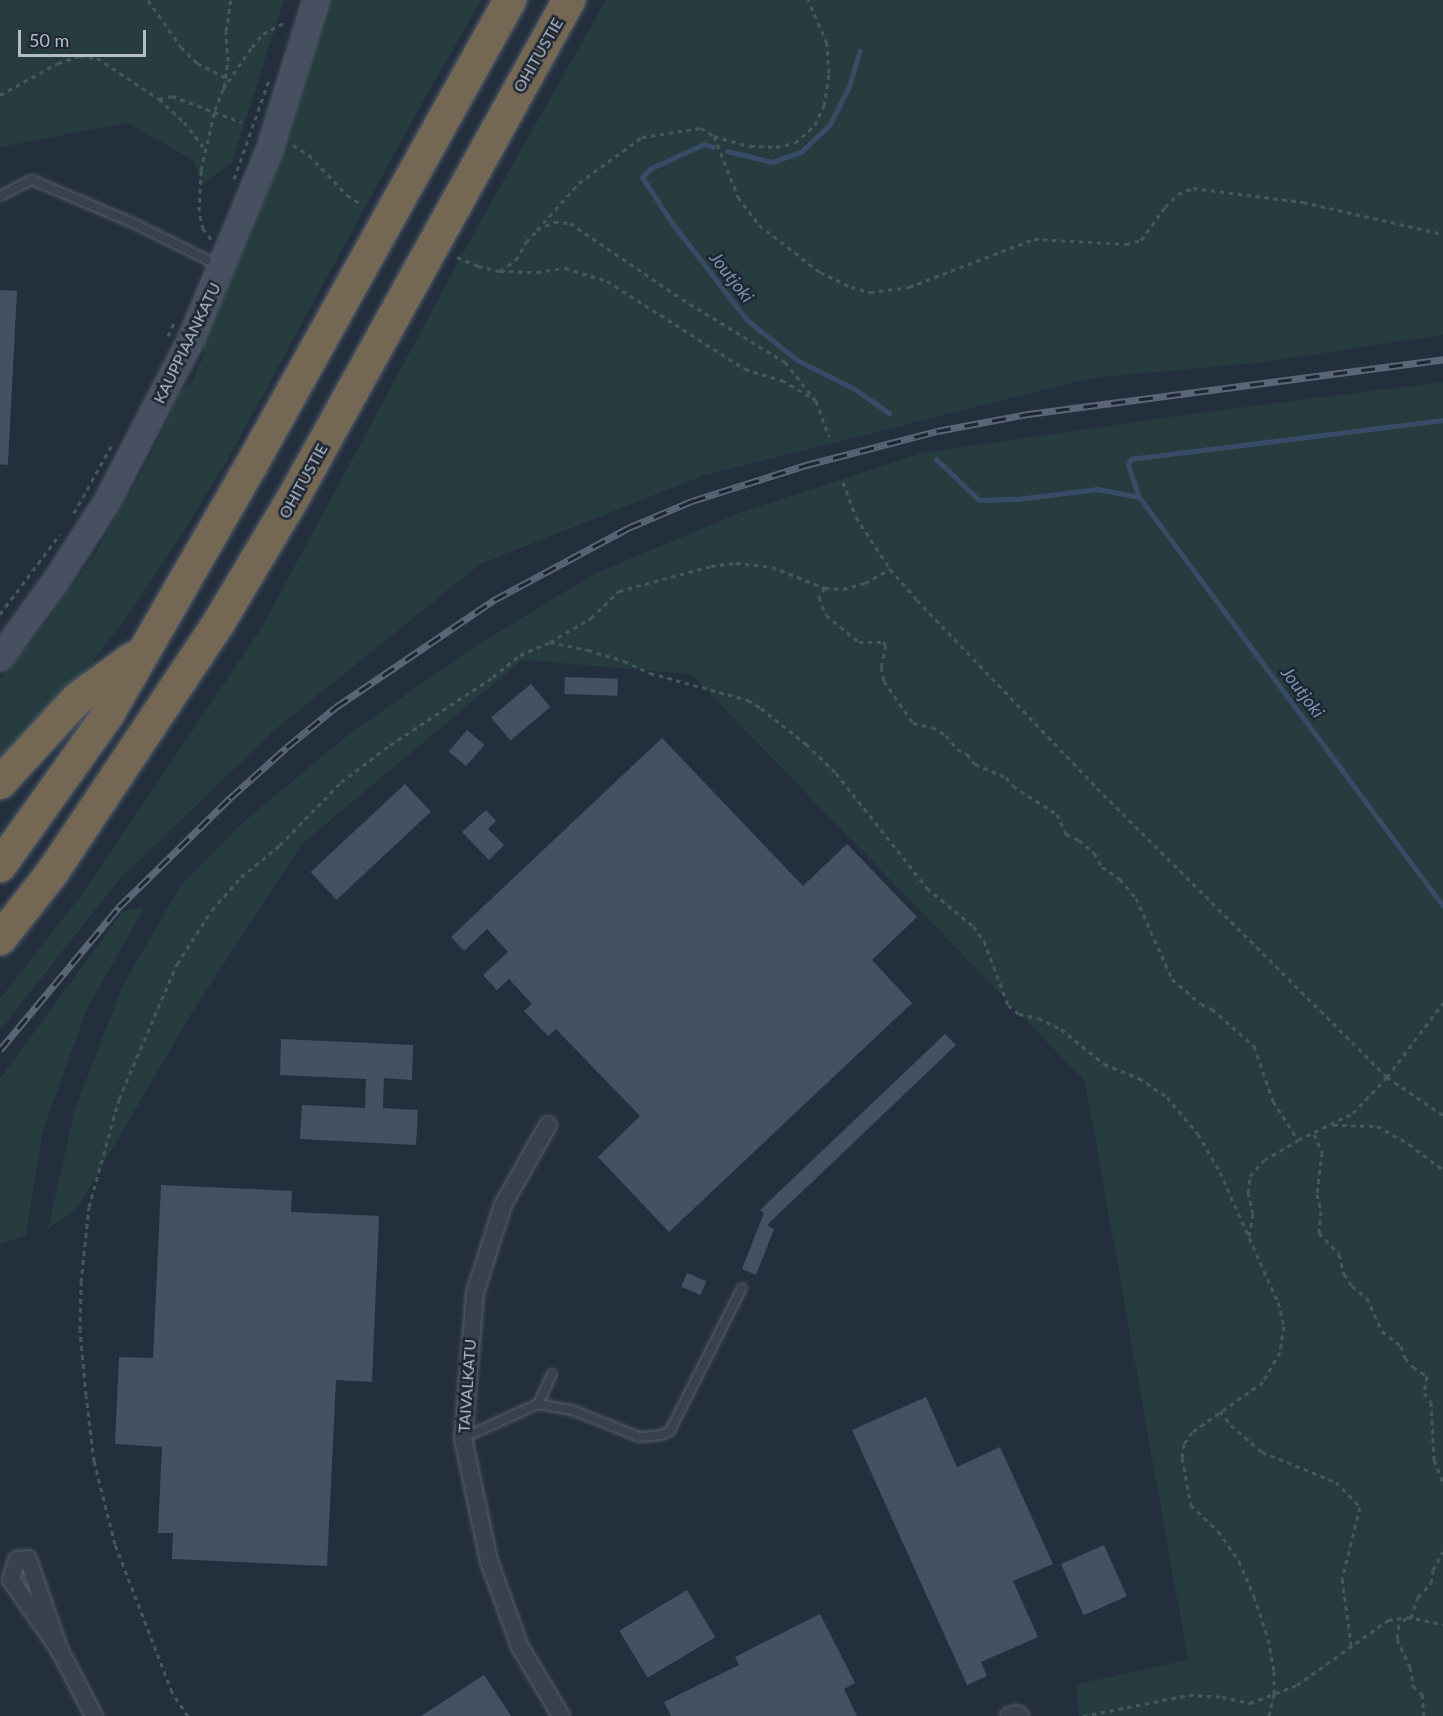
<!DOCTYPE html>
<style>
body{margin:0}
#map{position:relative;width:1443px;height:1716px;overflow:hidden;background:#242f3e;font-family:Lato,sans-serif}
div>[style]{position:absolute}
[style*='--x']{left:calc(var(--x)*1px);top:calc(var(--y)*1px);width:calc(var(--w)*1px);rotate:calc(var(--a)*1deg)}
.green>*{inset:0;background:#263c3f}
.stream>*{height:5px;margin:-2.5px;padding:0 2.5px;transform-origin:2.5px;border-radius:2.5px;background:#394c67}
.building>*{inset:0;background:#455162;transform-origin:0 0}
.path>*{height:3px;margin-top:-1.5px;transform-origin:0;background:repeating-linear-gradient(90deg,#44595c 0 4.5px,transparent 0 9px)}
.roads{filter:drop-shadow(0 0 2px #565f6c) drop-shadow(0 0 2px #565f6c)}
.lane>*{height:8px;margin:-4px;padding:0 4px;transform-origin:4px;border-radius:4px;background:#38414e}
.street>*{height:16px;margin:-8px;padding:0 8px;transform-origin:8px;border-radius:8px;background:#38414e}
.secondary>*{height:24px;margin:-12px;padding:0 12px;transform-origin:12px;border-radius:12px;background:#465061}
.highway>*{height:32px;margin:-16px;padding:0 16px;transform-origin:16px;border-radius:16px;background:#746855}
.rail>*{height:7px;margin-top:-3.5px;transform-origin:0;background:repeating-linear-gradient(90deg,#1d2633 0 14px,#5a6575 0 28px);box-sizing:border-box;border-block:2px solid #5a6575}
span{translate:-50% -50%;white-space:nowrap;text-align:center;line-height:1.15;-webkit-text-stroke:5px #1d2633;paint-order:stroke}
.street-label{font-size:16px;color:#b4bcc9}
.water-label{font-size:18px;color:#7c92b1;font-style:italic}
.scale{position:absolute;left:18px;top:30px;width:128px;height:27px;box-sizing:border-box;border:3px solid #b4bcc9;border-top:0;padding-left:8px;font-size:18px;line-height:21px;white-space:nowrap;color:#b4bcc9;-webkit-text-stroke:4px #1d2633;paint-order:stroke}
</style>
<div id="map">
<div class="green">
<div style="clip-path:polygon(0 0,284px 0,232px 162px,202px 185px,193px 160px,127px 123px,0 147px)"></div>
<div style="clip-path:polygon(328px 0,481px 0,416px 114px,227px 461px,186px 528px,129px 614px,82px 676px,0 764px,0 679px,34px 638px,96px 552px,147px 462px,181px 391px,191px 383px,204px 355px,203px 343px,259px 213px,291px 130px)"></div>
<div style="clip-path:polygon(606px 0,1443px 0,1443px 335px,1256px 363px,1092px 378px,705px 475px,480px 564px,271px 733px,118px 881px,0 1030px,0 999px,83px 893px,262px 627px,469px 242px)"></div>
<div style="clip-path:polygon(1443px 382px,1443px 1716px,1079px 1716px,1077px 1684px,1188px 1660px,1085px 1081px,691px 674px,522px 660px,303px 843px,194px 1009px,77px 1209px,48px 1229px,75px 1109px,123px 985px,181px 885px,240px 825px,348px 735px,471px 649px,594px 574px,739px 513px,922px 453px,1197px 413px)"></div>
<div style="clip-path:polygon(145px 906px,87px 1009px,42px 1133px,26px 1236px,0 1244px,0 1079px,122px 912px)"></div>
</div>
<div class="stream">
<div style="--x:713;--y:147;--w:9;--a:-162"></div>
<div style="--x:704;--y:144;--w:58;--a:155.6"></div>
<div style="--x:651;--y:168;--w:13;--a:135"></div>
<div style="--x:642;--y:177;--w:55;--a:56.9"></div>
<div style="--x:672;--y:223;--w:123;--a:52.3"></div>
<div style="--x:747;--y:320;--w:64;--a:38.7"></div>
<div style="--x:797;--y:360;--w:63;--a:26.6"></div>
<div style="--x:853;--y:388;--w:44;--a:34.8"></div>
<div style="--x:727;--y:151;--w:46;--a:13.7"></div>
<div style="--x:772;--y:162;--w:31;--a:-19"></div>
<div style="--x:801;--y:152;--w:40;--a:-44"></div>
<div style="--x:830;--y:124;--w:42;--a:-63.4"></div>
<div style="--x:849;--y:86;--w:37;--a:-73"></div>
<div style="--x:1443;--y:420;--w:314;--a:172.9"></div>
<div style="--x:1131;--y:459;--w:7;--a:117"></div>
<div style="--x:1128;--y:465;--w:34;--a:71"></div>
<div style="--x:1139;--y:497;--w:510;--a:53.38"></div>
<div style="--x:936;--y:459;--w:59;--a:43.6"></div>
<div style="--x:979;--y:500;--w:38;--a:-2"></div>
<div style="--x:1017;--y:499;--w:81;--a:-7.1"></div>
<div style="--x:1097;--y:489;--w:43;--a:10.8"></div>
</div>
<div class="building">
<div style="left:0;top:290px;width:17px;height:174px;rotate:3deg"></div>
<div style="left:565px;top:677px;width:53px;height:17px;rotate:2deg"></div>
<div style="left:531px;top:684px;width:30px;height:52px;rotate:50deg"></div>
<div style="left:467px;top:730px;width:23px;height:28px;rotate:41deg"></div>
<div style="clip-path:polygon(662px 738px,803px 886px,847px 844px,917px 917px,872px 960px,912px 1003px,669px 1232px,598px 1157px,640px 1116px,556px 1029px,548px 1036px,524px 1011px,532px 1004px,509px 979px,497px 990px,483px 975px,508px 952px,487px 929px,464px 951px,451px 937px)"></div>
<div style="left:405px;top:784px;width:38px;height:129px;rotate:47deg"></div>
<div style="clip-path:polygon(486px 810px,496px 821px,488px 829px,504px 845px,489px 860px,462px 832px)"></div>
<div style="clip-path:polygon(945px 1034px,956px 1045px,767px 1225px,774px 1229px,756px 1275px,742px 1269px,764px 1213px,760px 1210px)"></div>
<div style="clip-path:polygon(281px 1039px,413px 1045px,412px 1080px,384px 1078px,383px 1108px,418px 1110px,416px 1145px,300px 1139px,302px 1105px,365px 1108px,366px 1079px,280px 1075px)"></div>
<div style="clip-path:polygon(161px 1185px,292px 1191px,291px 1212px,379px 1216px,372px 1382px,336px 1380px,327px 1566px,172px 1559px,173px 1533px,158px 1533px,162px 1447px,115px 1444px,119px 1357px,153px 1358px)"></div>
<div style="left:687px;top:1273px;width:21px;height:15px;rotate:23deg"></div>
<div style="clip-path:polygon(926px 1397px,957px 1467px,1000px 1447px,1053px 1564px,1013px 1581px,1038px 1637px,981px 1662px,987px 1676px,967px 1685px,852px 1430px)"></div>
<div style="left:1104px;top:1545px;width:56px;height:47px;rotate:66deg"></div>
<div style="left:687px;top:1590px;width:55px;height:79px;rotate:59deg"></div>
<div style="clip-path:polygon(820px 1614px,855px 1683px,844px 1689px,857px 1716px,671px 1716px,664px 1702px,739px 1665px,735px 1657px)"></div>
<div style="clip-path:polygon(484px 1675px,511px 1716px,421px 1716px)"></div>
</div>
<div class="path">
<div style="--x:148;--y:0;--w:57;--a:54.9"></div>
<div style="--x:181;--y:47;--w:23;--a:45"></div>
<div style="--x:197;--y:63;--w:31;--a:27"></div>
<div style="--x:224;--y:87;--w:26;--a:-81"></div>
<div style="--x:228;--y:61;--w:30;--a:-94"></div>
<div style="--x:226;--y:31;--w:31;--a:-81"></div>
<div style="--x:0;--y:95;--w:66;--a:-28.9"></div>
<div style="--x:58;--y:63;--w:23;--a:-18"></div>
<div style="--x:80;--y:56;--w:17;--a:7"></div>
<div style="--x:97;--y:58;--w:74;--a:33.5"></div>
<div style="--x:159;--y:99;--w:13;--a:-13"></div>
<div style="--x:172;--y:96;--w:74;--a:20.6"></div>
<div style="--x:159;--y:99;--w:34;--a:43"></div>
<div style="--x:184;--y:122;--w:33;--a:52"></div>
<div style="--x:714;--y:136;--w:37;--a:16"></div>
<div style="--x:750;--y:146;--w:26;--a:2"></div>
<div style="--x:776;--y:147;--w:19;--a:-12"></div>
<div style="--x:795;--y:143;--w:27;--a:-42"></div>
<div style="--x:815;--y:125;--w:21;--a:-65"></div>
<div style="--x:824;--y:106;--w:33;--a:-81"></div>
<div style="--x:829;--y:73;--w:30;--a:-94"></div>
<div style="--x:827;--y:43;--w:47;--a:-113.8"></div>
<div style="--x:293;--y:145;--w:19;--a:32"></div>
<div style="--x:309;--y:155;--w:55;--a:46.5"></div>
<div style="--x:347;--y:195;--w:17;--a:33"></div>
<div style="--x:234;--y:179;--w:105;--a:-70.5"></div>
<div style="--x:537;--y:230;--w:63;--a:-48.2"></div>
<div style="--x:579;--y:183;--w:78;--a:-36.1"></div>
<div style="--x:642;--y:137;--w:60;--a:-8.7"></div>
<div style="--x:701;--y:128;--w:15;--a:32"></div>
<div style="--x:714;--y:136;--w:66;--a:68.5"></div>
<div style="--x:738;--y:197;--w:35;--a:53"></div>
<div style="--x:759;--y:225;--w:77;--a:37.6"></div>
<div style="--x:820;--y:272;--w:34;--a:26"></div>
<div style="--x:851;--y:287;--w:20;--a:15"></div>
<div style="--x:870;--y:292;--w:39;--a:-7"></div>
<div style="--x:909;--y:287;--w:134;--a:-21"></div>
<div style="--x:1034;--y:239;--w:92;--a:3.1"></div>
<div style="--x:1126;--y:244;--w:16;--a:-15"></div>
<div style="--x:1141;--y:240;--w:41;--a:-54"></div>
<div style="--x:1165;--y:207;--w:18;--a:-45"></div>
<div style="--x:1178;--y:194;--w:16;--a:-22"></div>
<div style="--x:1193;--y:188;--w:111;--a:7.3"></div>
<div style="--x:1303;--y:202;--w:144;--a:12.9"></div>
<div style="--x:211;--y:239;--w:13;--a:-129"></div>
<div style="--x:203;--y:229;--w:18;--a:-103"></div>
<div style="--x:199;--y:211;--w:41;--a:-87.2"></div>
<div style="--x:201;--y:170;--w:62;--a:-76.9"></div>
<div style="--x:215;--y:110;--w:22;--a:-69"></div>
<div style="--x:223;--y:89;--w:51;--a:-55.4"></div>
<div style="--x:252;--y:47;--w:17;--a:-50"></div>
<div style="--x:263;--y:34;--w:27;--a:-28"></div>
<div style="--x:457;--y:257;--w:23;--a:23"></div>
<div style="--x:478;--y:266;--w:23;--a:13"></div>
<div style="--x:500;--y:271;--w:37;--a:2"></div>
<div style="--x:537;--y:272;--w:28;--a:-8"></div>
<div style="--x:565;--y:268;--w:44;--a:17.2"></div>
<div style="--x:607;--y:281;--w:164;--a:32.5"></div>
<div style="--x:745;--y:369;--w:39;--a:17"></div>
<div style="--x:782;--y:380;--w:37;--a:31"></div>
<div style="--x:500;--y:271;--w:19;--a:-35"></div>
<div style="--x:516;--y:260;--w:21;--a:-61"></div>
<div style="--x:526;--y:242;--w:16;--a:-47"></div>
<div style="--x:537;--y:230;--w:19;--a:-25"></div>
<div style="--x:554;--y:222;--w:16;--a:4"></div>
<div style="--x:570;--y:223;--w:135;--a:34.2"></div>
<div style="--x:682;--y:299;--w:121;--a:31.5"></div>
<div style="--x:785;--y:362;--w:50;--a:51.5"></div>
<div style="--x:816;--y:401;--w:38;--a:70"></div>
<div style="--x:168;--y:336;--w:14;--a:-65"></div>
<div style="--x:843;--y:482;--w:37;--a:70"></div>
<div style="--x:856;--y:517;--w:62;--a:56.8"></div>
<div style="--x:890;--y:569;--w:41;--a:48.9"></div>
<div style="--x:917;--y:600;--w:260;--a:46.2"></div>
<div style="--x:1097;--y:788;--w:409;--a:44.9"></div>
<div style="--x:1387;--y:1077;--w:68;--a:34.2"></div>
<div style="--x:74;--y:513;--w:80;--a:-60.9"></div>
<div style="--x:825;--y:588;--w:11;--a:124"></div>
<div style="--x:819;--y:597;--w:19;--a:69"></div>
<div style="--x:826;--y:615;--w:43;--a:39.3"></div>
<div style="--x:859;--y:642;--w:24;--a:0"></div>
<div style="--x:883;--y:642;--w:4;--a:45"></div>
<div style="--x:886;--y:645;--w:23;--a:103"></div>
<div style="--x:881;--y:667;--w:14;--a:78"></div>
<div style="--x:884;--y:681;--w:51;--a:55.4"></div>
<div style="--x:913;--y:723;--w:19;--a:12"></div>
<div style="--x:932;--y:727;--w:16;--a:30"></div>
<div style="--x:946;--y:735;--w:18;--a:52"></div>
<div style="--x:957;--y:749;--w:11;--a:27"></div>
<div style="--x:967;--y:754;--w:13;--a:51"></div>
<div style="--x:975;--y:764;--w:34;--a:23"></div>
<div style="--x:1006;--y:777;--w:11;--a:52"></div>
<div style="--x:1013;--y:786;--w:52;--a:32.5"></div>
<div style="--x:1057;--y:814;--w:22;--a:66"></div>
<div style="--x:1066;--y:834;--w:14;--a:25"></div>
<div style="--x:1079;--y:840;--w:20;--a:41"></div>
<div style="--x:1094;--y:853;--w:16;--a:60"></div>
<div style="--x:1102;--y:867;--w:22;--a:34"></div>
<div style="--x:1120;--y:879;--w:25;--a:50"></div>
<div style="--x:1136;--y:898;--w:89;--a:66"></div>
<div style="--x:1172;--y:979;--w:38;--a:41"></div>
<div style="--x:1201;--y:1004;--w:12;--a:24"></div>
<div style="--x:1212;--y:1009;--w:56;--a:41.4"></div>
<div style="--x:1254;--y:1046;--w:58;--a:70.9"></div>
<div style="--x:1273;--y:1101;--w:46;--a:57.3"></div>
<div style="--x:0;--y:614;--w:100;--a:-53.1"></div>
<div style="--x:550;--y:642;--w:48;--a:-30.3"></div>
<div style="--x:591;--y:618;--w:39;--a:-44"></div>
<div style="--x:619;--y:591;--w:95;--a:-15.2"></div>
<div style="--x:711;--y:566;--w:25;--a:-7"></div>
<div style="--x:736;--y:563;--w:36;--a:6"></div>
<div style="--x:772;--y:567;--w:57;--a:21.6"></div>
<div style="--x:825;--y:588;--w:18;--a:3"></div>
<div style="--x:843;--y:589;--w:23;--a:-15"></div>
<div style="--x:865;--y:583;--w:29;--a:-29"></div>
<div style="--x:1333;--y:1125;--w:44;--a:1.3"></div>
<div style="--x:1377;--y:1126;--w:37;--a:29"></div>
<div style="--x:1409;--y:1144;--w:43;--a:37.4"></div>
<div style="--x:1314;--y:1134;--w:20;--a:66"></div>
<div style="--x:1322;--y:1152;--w:42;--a:96.8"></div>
<div style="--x:1317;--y:1194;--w:17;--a:77"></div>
<div style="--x:1321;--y:1211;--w:22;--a:95"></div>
<div style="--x:1319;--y:1233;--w:29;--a:46"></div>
<div style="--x:1339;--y:1254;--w:21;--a:76"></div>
<div style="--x:1344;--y:1274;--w:14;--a:56"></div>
<div style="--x:1352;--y:1286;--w:19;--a:39"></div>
<div style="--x:1367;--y:1298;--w:36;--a:66"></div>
<div style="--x:1382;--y:1331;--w:24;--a:38"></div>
<div style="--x:1401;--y:1346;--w:13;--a:72"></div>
<div style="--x:1405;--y:1358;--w:12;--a:48"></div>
<div style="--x:1413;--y:1367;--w:17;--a:33"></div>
<div style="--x:1427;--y:1376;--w:17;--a:100"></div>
<div style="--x:1424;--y:1393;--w:11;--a:52"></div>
<div style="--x:1431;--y:1402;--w:58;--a:87"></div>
<div style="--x:1434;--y:1460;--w:24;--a:68"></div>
<div style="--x:1249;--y:1236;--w:22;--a:-80"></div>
<div style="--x:1253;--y:1214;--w:22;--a:-103"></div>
<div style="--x:1248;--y:1193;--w:17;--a:-83"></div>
<div style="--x:1250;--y:1176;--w:21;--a:-49"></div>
<div style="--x:1264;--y:1160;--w:39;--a:-30"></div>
<div style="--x:1298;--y:1140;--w:61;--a:-26.1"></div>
<div style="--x:1353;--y:1113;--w:50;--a:-46.6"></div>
<div style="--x:1387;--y:1077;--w:93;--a:-52.9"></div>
<div style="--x:1220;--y:1411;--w:18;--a:52"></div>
<div style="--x:1231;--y:1425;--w:41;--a:41.1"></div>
<div style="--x:1262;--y:1452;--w:80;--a:22.1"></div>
<div style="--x:1336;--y:1482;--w:35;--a:46"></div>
<div style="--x:1360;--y:1507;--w:74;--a:104"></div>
<div style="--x:1342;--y:1579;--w:67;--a:82.2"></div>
<div style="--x:1406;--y:1618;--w:10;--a:135"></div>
<div style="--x:1399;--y:1625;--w:14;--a:98"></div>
<div style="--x:1397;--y:1639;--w:31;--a:65"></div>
<div style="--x:1410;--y:1667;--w:19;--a:81"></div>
<div style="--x:1413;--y:1686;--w:12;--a:42"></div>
<div style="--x:1422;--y:1694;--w:22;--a:85"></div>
<div style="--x:1411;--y:1618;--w:22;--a:-72"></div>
<div style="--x:1418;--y:1597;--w:19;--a:-47"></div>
<div style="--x:1431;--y:1583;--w:13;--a:-81"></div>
<div style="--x:1433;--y:1570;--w:21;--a:-62"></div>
<div style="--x:188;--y:1716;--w:29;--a:-124"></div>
<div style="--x:172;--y:1692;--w:159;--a:-111.1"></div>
<div style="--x:115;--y:1544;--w:86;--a:-104.2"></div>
<div style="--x:94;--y:1461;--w:66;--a:-96.9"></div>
<div style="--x:86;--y:1395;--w:65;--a:-95.3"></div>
<div style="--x:80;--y:1330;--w:48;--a:-88.8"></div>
<div style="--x:81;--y:1282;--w:75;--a:-83.9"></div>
<div style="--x:89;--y:1207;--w:112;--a:-74.5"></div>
<div style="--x:119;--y:1099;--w:147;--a:-66.8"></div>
<div style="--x:177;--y:964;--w:64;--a:-57.1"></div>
<div style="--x:212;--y:910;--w:44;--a:-48.7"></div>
<div style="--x:241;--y:877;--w:50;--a:-39.4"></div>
<div style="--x:280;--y:845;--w:88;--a:-45.9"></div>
<div style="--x:341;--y:782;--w:61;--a:-37.1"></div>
<div style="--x:390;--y:745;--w:123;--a:-33.4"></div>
<div style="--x:493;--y:677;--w:35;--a:-39"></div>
<div style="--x:520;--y:655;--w:33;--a:-23"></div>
<div style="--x:550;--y:642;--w:39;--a:12"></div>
<div style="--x:588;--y:650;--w:38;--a:17"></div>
<div style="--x:624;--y:661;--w:29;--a:25"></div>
<div style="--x:650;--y:673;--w:102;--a:15.4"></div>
<div style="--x:748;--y:700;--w:15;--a:32"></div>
<div style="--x:761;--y:708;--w:58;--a:38.7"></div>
<div style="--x:806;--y:744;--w:42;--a:44"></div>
<div style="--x:836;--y:773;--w:147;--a:51.6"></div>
<div style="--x:927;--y:888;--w:60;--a:39.6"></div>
<div style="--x:973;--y:926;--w:19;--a:54"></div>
<div style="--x:984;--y:941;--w:68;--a:69.4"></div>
<div style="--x:1008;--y:1005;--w:14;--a:39"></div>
<div style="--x:1019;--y:1014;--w:19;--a:12"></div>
<div style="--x:1038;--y:1018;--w:25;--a:26"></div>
<div style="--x:1061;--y:1029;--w:55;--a:39.1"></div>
<div style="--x:1104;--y:1064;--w:38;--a:22"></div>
<div style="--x:1139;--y:1078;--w:34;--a:34"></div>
<div style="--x:1167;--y:1097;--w:48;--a:50"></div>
<div style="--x:1198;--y:1134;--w:44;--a:59.9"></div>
<div style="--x:1220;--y:1172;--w:142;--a:66"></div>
<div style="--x:1278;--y:1302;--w:25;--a:76"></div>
<div style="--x:1284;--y:1326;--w:26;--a:99"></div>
<div style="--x:1280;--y:1352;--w:34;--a:120"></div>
<div style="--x:1263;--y:1382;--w:87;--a:144.8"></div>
<div style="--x:1192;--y:1432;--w:14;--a:124"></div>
<div style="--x:1184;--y:1444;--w:14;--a:98"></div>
<div style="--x:1182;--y:1458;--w:48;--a:79.2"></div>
<div style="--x:1191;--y:1505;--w:37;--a:44"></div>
<div style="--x:1218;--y:1531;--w:37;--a:55"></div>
<div style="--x:1239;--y:1561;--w:38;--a:67"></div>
<div style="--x:1254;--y:1596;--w:45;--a:72"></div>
<div style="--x:1268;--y:1639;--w:33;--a:79"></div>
<div style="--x:1274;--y:1671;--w:23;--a:90"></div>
<div style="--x:1274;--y:1694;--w:23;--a:103"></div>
<div style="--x:1083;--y:1716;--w:108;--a:-11.2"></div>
<div style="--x:1189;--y:1695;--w:33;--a:3"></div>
<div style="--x:1222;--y:1697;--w:29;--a:12"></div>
<div style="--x:1250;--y:1703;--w:50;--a:-21"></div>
<div style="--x:1297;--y:1685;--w:112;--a:-35.5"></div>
<div style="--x:1388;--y:1620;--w:19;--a:-9"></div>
<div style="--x:1407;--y:1617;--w:37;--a:11"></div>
</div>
<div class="roads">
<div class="lane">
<div style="--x:0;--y:196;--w:36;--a:-27"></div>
<div style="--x:32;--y:180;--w:112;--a:23.1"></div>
<div style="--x:135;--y:224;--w:95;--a:26.3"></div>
<div style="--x:538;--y:1404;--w:33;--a:-65"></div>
<div style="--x:463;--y:1438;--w:82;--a:-24.4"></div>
<div style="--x:538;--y:1404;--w:35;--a:10"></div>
<div style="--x:572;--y:1410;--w:72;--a:21.9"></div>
<div style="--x:639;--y:1437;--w:22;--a:-5"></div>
<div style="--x:661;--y:1435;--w:10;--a:-24"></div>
<div style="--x:670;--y:1431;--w:160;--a:-63.3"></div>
</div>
<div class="street">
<div style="--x:548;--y:1125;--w:92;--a:119.4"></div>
<div style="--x:503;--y:1205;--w:92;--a:107.7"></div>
<div style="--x:475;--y:1293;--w:145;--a:94.7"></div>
<div style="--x:463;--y:1438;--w:126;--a:78.1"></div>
<div style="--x:489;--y:1561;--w:91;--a:70.2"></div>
<div style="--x:520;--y:1647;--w:80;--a:59.3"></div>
<div style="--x:59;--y:1649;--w:95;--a:-109"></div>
<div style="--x:28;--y:1559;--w:11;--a:175"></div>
<div style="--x:17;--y:1560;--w:21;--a:107"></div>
<div style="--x:11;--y:1580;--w:84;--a:55.2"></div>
<div style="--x:59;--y:1649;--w:76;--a:62.4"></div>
<div style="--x:1009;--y:1716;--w:8;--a:-14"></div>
<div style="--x:1017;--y:1714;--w:4;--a:34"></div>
</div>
<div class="secondary">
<div style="--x:0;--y:658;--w:95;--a:-54"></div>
<div style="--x:56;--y:581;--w:94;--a:-57.2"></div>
<div style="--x:107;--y:502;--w:183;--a:-62.7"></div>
<div style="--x:191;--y:339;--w:203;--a:-67.4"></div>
<div style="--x:269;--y:152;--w:159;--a:-72.8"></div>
</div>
<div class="highway">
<div style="--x:0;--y:783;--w:114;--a:-47.5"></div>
<div style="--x:77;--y:699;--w:69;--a:-36.2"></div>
<div style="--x:0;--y:866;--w:184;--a:-54.5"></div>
<div style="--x:107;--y:716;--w:291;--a:-60.1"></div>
<div style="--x:252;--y:464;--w:531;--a:-60.92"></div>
<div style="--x:0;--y:939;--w:84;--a:-51.8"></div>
<div style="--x:52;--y:873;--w:299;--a:-56.3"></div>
<div style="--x:218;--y:624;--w:152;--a:-59.2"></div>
<div style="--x:296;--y:493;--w:564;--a:-61.02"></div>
</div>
</div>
<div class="rail">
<div style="--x:0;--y:1050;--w:186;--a:-50.2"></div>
<div style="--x:119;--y:907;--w:156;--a:-44.5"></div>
<div style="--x:230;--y:798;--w:76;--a:-41.8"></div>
<div style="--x:287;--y:747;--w:63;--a:-39.2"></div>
<div style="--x:336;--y:707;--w:191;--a:-34.1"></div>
<div style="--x:494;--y:600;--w:152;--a:-28.2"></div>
<div style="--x:628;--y:528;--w:69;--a:-22.9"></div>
<div style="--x:692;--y:501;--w:120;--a:-17.5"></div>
<div style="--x:806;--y:465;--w:135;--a:-14.5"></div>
<div style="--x:937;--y:431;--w:93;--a:-10.6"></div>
<div style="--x:1028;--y:414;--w:419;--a:-7.5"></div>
</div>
<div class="street-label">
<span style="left:538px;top:55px;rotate:-60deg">OHITUSTIE</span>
<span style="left:187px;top:343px;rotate:-64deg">KAUPPIAANKATU</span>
<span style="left:303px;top:481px;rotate:-61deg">OHITUSTIE</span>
<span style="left:467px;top:1386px;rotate:-86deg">TAIVALKATU</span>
</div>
<div class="water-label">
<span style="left:732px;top:277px;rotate:52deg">Joutjoki</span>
<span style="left:1303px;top:692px;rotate:53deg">Joutjoki</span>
</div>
<div class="scale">50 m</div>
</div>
